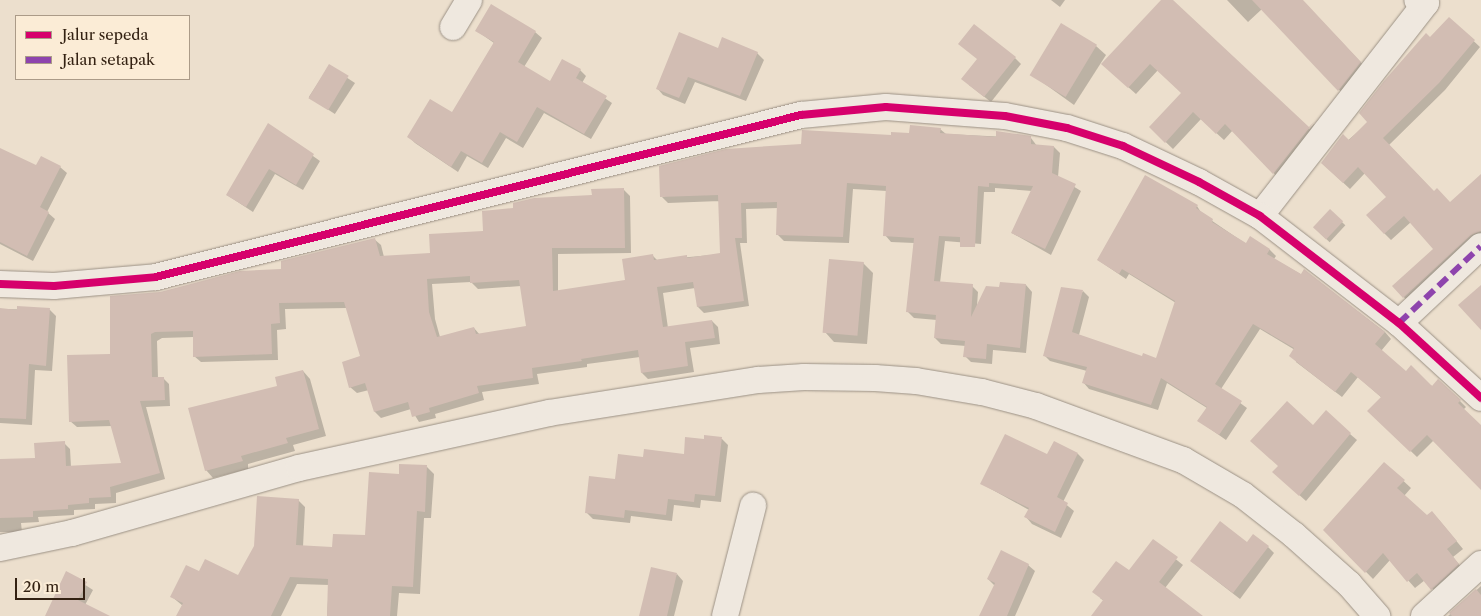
<!DOCTYPE html>
<style>
body{margin:0}
#map{position:relative;width:1481px;height:616px;overflow:hidden;background:#ecdfcd;font-family:"Libre Caslon Text",serif}
div>[style]{position:absolute}
[style*='--x']{left:calc(var(--x)*1px);top:calc(var(--y)*1px);width:calc(var(--w)*1px);rotate:calc(var(--a)*1deg)}
.shadow>*{inset:0;background:#0003;transform-origin:0 0}
.building>*{inset:0;background:#d2bdb3;transform-origin:0 0}
.roads{filter:drop-shadow(0 0 1px #9b9185) drop-shadow(0 0 1px #9b9185)}
.minor>*{height:26px;margin:-13px;padding:0 13px;transform-origin:13px;border-radius:13px;background:#efe8df}
.quiet>*{height:6px;margin-top:-3px;transform-origin:0;background:repeating-linear-gradient(90deg,#8e44ad 0 12px,transparent 0 18px)}
.cycleway>*{height:8px;margin:-4px;padding:0 4px;transform-origin:4px;border-radius:4px;background:#d6006c}
span{translate:-50% -50%;white-space:nowrap;text-align:center;line-height:1.15;-webkit-text-stroke:4px #fbecd6;paint-order:stroke}
.legend{position:absolute;left:15px;top:15px;width:175px;height:65px;box-sizing:border-box;background:#fbecd6;border:1px solid #ab9b88;margin:0;padding:6px 9px;list-style:none;font-size:15px;color:#332112}
.legend li{display:flex;align-items:center;gap:10px;height:25px}
.legend b{width:25px;border:1px solid #ab9b88}
.scale{position:absolute;left:15px;top:578px;width:70px;height:22px;box-sizing:border-box;border:2px solid #332112;border-top:0;padding-left:6px;font-size:15px;line-height:18px;white-space:nowrap;color:#332112;-webkit-text-stroke:4px #fbecd6;paint-order:stroke}
</style>
<div id="map">
<div class="shadow">
<div style="clip-path:polygon(1051px 0,1065px 0,1060px 7px)"></div>
<div style="clip-path:polygon(1163px 0,1171px 0,1309px 129px,1314px 124px,1321px 130px,1281px 181px,1233px 130px,1224px 140px,1201px 119px,1173px 149px,1150px 127px,1183px 93px,1158px 70px,1136px 94px,1110px 71px)"></div>
<div style="clip-path:polygon(1227px 0,1302px 0,1369px 71px,1348px 99px,1262px 9px,1248px 22px)"></div>
<div style="clip-path:polygon(1449px 18px,1480px 47px,1445px 90px,1389px 145px,1434px 192px,1450px 204px,1481px 188px,1481px 239px,1410px 304px,1394px 286px,1435px 249px,1411px 222px,1391px 240px,1384px 233px,1387px 197px,1365px 173px,1350px 189px,1322px 163px,1369px 122px)"></div>
<div style="clip-path:polygon(477px 31px,535px 32px,542px 38px,524px 67px,550px 82px,580px 70px,586px 76px,582px 83px,612px 103px,591px 139px,544px 113px,523px 148px,506px 138px,488px 168px,467px 156px,458px 172px,415px 143px,409px 137px,453px 113px,494px 43px)"></div>
<div style="clip-path:polygon(1096px 46px,1106px 55px,1074px 105px,1031px 74px)"></div>
<div style="clip-path:polygon(718px 49px,757px 53px,764px 60px,746px 101px,695px 82px,685px 104px,663px 95px,657px 88px)"></div>
<div style="clip-path:polygon(1015px 58px,1021px 64px,991px 102px,969px 85px)"></div>
<div style="left:329px;top:66px;width:31px;height:37px;rotate:33deg"></div>
<div style="clip-path:polygon(269px 125px,320px 161px,303px 190px,275px 174px,253px 212px,227px 195px)"></div>
<div style="clip-path:polygon(evenodd,940px 129px,946px 134px,1031px 138px,1037px 146px,1054px 147px,1060px 153px,1058px 177px,1081px 191px,1051px 255px,1012px 233px,1032px 191px,995px 188px,995px 192px,984px 192px,981px 244px,945px 241px,940px 283px,972px 286px,978px 292px,977px 306px,1001px 288px,1026px 285px,1032px 292px,1026px 353px,993px 350px,992px 364px,971px 362px,965px 356px,966px 346px,941px 344px,935px 338px,937px 320px,914px 318px,908px 312px,914px 243px,891px 242px,885px 235px,887px 191px,853px 189px,849px 243px,784px 241px,777px 234px,778px 208px,746px 209px,747px 243px,740px 243px,749px 306px,704px 313px,698px 307px,695px 288px,663px 293px,668px 328px,712px 321px,718px 327px,720px 344px,690px 348px,694px 372px,648px 379px,642px 373px,640px 357px,587px 364px,587px 367px,537px 374px,539px 384px,482px 392px,484px 400px,435px 414px,436px 418px,419px 422px,411px 409px,381px 418px,375px 412px,369px 390px,357px 393px,350px 387px,361px 357px,347px 308px,285px 309px,286px 329px,277px 330px,278px 360px,201px 362px,194px 356px,194px 337px,162px 338px,157px 341px,158px 378px,163px 378px,169px 384px,170px 406px,146px 407px,165px 479px,116px 493px,116px 503px,95px 504px,95px 509px,74px 510px,74px 515px,38px 517px,39px 522px,21px 523px,22px 532px,0 532px,0 461px,36px 459px,64px 443px,70px 449px,71px 467px,122px 464px,112px 426px,77px 427px,70px 421px,111px 355px,160px 293px,282px 271px,374px 239px,381px 245px,384px 257px,432px 254px,485px 232px,514px 209px,624px 190px,630px 196px,631px 253px,558px 254px,558px 292px,627px 281px,653px 256px,657px 260px,722px 254px,720px 201px,668px 203px,662px 197px,892px 136px,940px 129px,471px 282px,478px 289px,521px 286px,527px 328px,480px 335px,474px 328px,440px 337px,435px 319px,432px 284px,471px 282px)"></div>
<div style="clip-path:polygon(0 149px,37px 167px,60px 167px,67px 173px,47px 212px,55px 219px,33px 261px,0 244px)"></div>
<div style="clip-path:polygon(1197px 206px,1202px 214px,1246px 244px,1250px 238px,1270px 250px,1276px 256px,1274px 259px,1302px 275px,1304px 271px,1385px 332px,1391px 339px,1381px 351px,1406px 372px,1460px 401px,1466px 407px,1463px 410px,1481px 427px,1481px 489px,1434px 440px,1417px 457px,1369px 411px,1382px 398px,1358px 377px,1342px 397px,1296px 362px,1295px 350px,1260px 329px,1221px 389px,1247px 408px,1226px 440px,1199px 421px,1207px 408px,1167px 383px,1158px 410px,1089px 389px,1083px 382px,1087px 371px,1050px 361px,1044px 355px,1083px 291px,1089px 297px,1079px 335px,1143px 358px,1157px 359px,1176px 303px,1129px 274px,1126px 279px,1098px 260px)"></div>
<div style="left:1330px;top:211px;width:21px;height:23px;rotate:43deg"></div>
<div style="clip-path:polygon(863px 263px,873px 273px,867px 344px,834px 342px,825px 332px)"></div>
<div style="clip-path:polygon(0 309px,50px 310px,56px 316px,52px 371px,35px 370px,32px 425px,0 423px)"></div>
<div style="clip-path:polygon(303px 371px,310px 379px,326px 436px,293px 445px,295px 451px,248px 464px,248px 469px,213px 478px,206px 470px,279px 387px)"></div>
<div style="clip-path:polygon(1313px 427px,1350px 434px,1357px 440px,1306px 501px,1280px 478px)"></div>
<div style="clip-path:polygon(687px 439px,722px 439px,728px 445px,721px 502px,701px 500px,700px 508px,674px 505px,672px 521px,631px 516px,630px 523px,593px 519px,587px 513px,616px 481px,644px 458px,685px 455px)"></div>
<div style="clip-path:polygon(1078px 454px,1084px 460px,1063px 502px,1074px 511px,1061px 538px,1032px 524px,1026px 517px,1029px 510px,982px 484px,1048px 456px)"></div>
<div style="clip-path:polygon(1384px 463px,1411px 488px,1404px 496px,1427px 517px,1439px 520px,1463px 549px,1453px 557px,1465px 572px,1439px 596px,1425px 580px,1415px 588px,1390px 560px,1373px 579px,1325px 530px)"></div>
<div style="clip-path:polygon(427px 467px,434px 474px,431px 518px,424px 518px,420px 594px,399px 593px,397px 616px,327px 616px,329px 585px,297px 584px,281px 616px,178px 616px,183px 606px,171px 596px,199px 573px,239px 577px,298px 500px,305px 507px,303px 547px,334px 549px,367px 537px,400px 475px)"></div>
<div style="clip-path:polygon(1153px 541px,1183px 565px,1165px 588px,1201px 616px,1093px 616px,1104px 601px,1100px 598px,1129px 572px)"></div>
<div style="clip-path:polygon(1268px 547px,1274px 553px,1240px 599px,1191px 561px)"></div>
<div style="clip-path:polygon(1028px 565px,1035px 571px,1015px 616px,980px 616px,995px 586px,988px 579px)"></div>
<div style="clip-path:polygon(67px 573px,93px 590px,85px 605px,93px 616px,46px 616px)"></div>
<div style="clip-path:polygon(677px 574px,683px 581px,674px 616px,640px 616px)"></div>
<div style="clip-path:polygon(1481px 586px,1481px 616px,1448px 616px)"></div>
</div>
<div class="building">
<div style="clip-path:polygon(1161px 0,1173px 0,1309px 127px,1314px 122px,1273px 174px,1225px 124px,1216px 134px,1193px 112px,1165px 143px,1149px 127px,1181px 93px,1150px 64px,1128px 88px,1101px 64px)"></div>
<div style="clip-path:polygon(1252px 0,1303px 0,1361px 62px,1338px 91px)"></div>
<div style="clip-path:polygon(491px 4px,536px 31px,518px 62px,550px 81px,562px 59px,581px 69px,576px 78px,607px 96px,584px 134px,537px 107px,517px 142px,500px 132px,482px 163px,461px 151px,451px 167px,407px 137px,430px 99px,452px 112px,494px 42px,475px 31px)"></div>
<div style="clip-path:polygon(1449px 17px,1475px 40px,1439px 83px,1383px 138px,1434px 191px,1437px 188px,1450px 202px,1481px 174px,1481px 231px,1471px 235px,1403px 298px,1392px 286px,1433px 249px,1404px 216px,1384px 234px,1366px 215px,1386px 197px,1358px 167px,1343px 183px,1321px 163px,1343px 134px,1349px 140px,1367px 122px,1359px 113px,1384px 81px,1426px 33px,1430px 37px)"></div>
<div style="left:1061px;top:23px;width:42px;height:61px;rotate:31deg"></div>
<div style="clip-path:polygon(974px 24px,1016px 57px,984px 97px,961px 79px,977px 59px,958px 44px)"></div>
<div style="clip-path:polygon(679px 32px,718px 48px,722px 37px,758px 52px,740px 96px,688px 77px,679px 98px,656px 89px)"></div>
<div style="left:329px;top:64px;width:23px;height:40px;rotate:31deg"></div>
<div style="clip-path:polygon(268px 123px,314px 154px,296px 185px,269px 169px,246px 207px,226px 195px)"></div>
<div style="clip-path:polygon(evenodd,910px 125px,941px 128px,940px 133px,996px 137px,996px 131px,1031px 136px,1031px 144px,1054px 146px,1052px 173px,1076px 184px,1045px 249px,1011px 233px,1033px 186px,989px 183px,989px 187px,978px 186px,975px 247px,960px 247px,960px 237px,939px 236px,934px 281px,973px 284px,971px 317px,986px 286px,999px 287px,1000px 282px,1026px 284px,1020px 348px,987px 344px,986px 359px,963px 357px,965px 341px,934px 338px,936px 315px,906px 312px,914px 238px,883px 236px,886px 186px,847px 183px,843px 237px,776px 235px,777px 202px,741px 203px,742px 238px,735px 238px,744px 301px,697px 307px,693px 282px,657px 287px,663px 327px,712px 320px,715px 338px,685px 342px,688px 366px,641px 373px,638px 350px,581px 359px,582px 361px,532px 368px,533px 378px,477px 386px,479px 393px,429px 408px,430px 412px,412px 417px,408px 402px,374px 412px,365px 383px,349px 388px,342px 362px,360px 356px,344px 302px,279px 303px,280px 323px,271px 324px,272px 354px,193px 357px,193px 331px,155px 332px,151px 334px,152px 377px,164px 377px,165px 400px,140px 401px,160px 473px,110px 487px,111px 497px,89px 498px,89px 503px,68px 505px,68px 509px,33px 511px,33px 517px,0 518px,0 459px,35px 458px,34px 443px,65px 441px,66px 466px,121px 463px,109px 420px,69px 422px,67px 355px,110px 354px,110px 296px,160px 292px,240px 271px,281px 269px,281px 261px,375px 238px,380px 256px,430px 253px,429px 234px,483px 231px,482px 211px,513px 208px,513px 203px,534px 198px,592px 195px,591px 189px,624px 188px,625px 248px,552px 248px,553px 291px,625px 280px,622px 259px,653px 254px,654px 260px,687px 255px,687px 258px,720px 253px,718px 195px,660px 197px,659px 166px,726px 149px,801px 144px,802px 130px,891px 135px,891px 132px,909px 133px,910px 125px,470px 276px,470px 283px,519px 280px,526px 326px,476px 334px,474px 327px,437px 337px,429px 312px,427px 279px,470px 276px)"></div>
<div style="clip-path:polygon(0 148px,36px 165px,41px 156px,61px 166px,40px 207px,49px 212px,27px 256px,0 242px)"></div>
<div style="clip-path:polygon(1145px 175px,1198px 205px,1196px 208px,1213px 219px,1212px 222px,1246px 243px,1250px 236px,1270px 249px,1267px 254px,1301px 274px,1304px 269px,1385px 332px,1375px 344px,1406px 371px,1411px 365px,1432px 386px,1438px 379px,1461px 400px,1458px 403px,1481px 425px,1481px 490px,1427px 435px,1410px 452px,1367px 411px,1381px 397px,1351px 372px,1335px 392px,1289px 356px,1294px 348px,1253px 324px,1215px 384px,1242px 401px,1219px 435px,1197px 421px,1207px 407px,1161px 378px,1151px 405px,1082px 383px,1087px 367px,1043px 356px,1061px 287px,1083px 290px,1072px 332px,1142px 356px,1143px 353px,1156px 358px,1175px 301px,1122px 269px,1119px 274px,1097px 260px)"></div>
<div style="left:1330px;top:209px;width:18px;height:25px;rotate:43deg"></div>
<div style="left:829px;top:259px;width:35px;height:74px;rotate:5deg"></div>
<div style="clip-path:polygon(1481px 285px,1481px 330px,1458px 305px)"></div>
<div style="clip-path:polygon(17px 306px,50px 308px,46px 366px,29px 364px,26px 419px,0 418px,0 308px,17px 310px)"></div>
<div style="clip-path:polygon(303px 370px,319px 429px,286px 438px,288px 443px,241px 456px,243px 461px,205px 471px,188px 408px,277px 386px,275px 377px)"></div>
<div style="clip-path:polygon(1287px 401px,1313px 425px,1326px 410px,1351px 433px,1299px 496px,1272px 472px,1278px 466px,1250px 441px)"></div>
<div style="clip-path:polygon(1005px 434px,1047px 454px,1054px 441px,1078px 453px,1057px 497px,1068px 503px,1055px 532px,1024px 517px,1029px 508px,980px 484px)"></div>
<div style="clip-path:polygon(704px 435px,722px 437px,715px 496px,695px 494px,694px 502px,668px 499px,666px 515px,625px 510px,624px 518px,585px 513px,589px 476px,615px 479px,618px 454px,643px 457px,644px 449px,684px 454px,685px 437px,704px 439px)"></div>
<div style="clip-path:polygon(1384px 462px,1405px 480px,1397px 488px,1427px 515px,1432px 511px,1457px 541px,1447px 549px,1459px 564px,1431px 590px,1417px 573px,1407px 582px,1383px 553px,1365px 573px,1323px 530px)"></div>
<div style="clip-path:polygon(399px 464px,427px 465px,425px 512px,417px 511px,413px 587px,392px 586px,390px 616px,327px 616px,328px 579px,290px 577px,271px 616px,176px 616px,183px 603px,170px 597px,186px 565px,199px 571px,205px 559px,238px 575px,254px 546px,257px 496px,299px 499px,296px 545px,332px 547px,333px 534px,365px 535px,369px 472px,399px 474px)"></div>
<div style="clip-path:polygon(1220px 521px,1247px 542px,1253px 534px,1269px 546px,1233px 593px,1190px 561px)"></div>
<div style="clip-path:polygon(1153px 539px,1178px 557px,1159px 582px,1203px 616px,1091px 616px,1103px 600px,1092px 592px,1116px 561px,1129px 570px)"></div>
<div style="clip-path:polygon(1001px 550px,1029px 564px,1007px 616px,979px 616px,995px 583px,987px 579px)"></div>
<div style="clip-path:polygon(651px 567px,677px 573px,667px 616px,639px 616px)"></div>
<div style="clip-path:polygon(66px 571px,87px 582px,78px 600px,110px 616px,45px 616px)"></div>
<div style="clip-path:polygon(1476px 589px,1481px 595px,1481px 616px,1452px 616px,1449px 613px)"></div>
</div>
<div class="roads">
<div class="minor">
<div style="--x:453;--y:27;--w:31;--a:-59"></div>
<div style="--x:1260;--y:216;--w:270;--a:-52.1"></div>
<div style="--x:1426;--y:3;--w:9;--a:-162"></div>
<div style="--x:0;--y:284;--w:54;--a:2.1"></div>
<div style="--x:54;--y:286;--w:102;--a:-5"></div>
<div style="--x:156;--y:277;--w:665;--a:-14.1"></div>
<div style="--x:801;--y:115;--w:85;--a:-5.4"></div>
<div style="--x:886;--y:107;--w:119;--a:4.3"></div>
<div style="--x:1005;--y:116;--w:63;--a:11"></div>
<div style="--x:1067;--y:128;--w:59;--a:17.8"></div>
<div style="--x:1123;--y:146;--w:84;--a:25.3"></div>
<div style="--x:1199;--y:182;--w:70;--a:29.1"></div>
<div style="--x:1260;--y:216;--w:175;--a:37.6"></div>
<div style="--x:1399;--y:323;--w:111;--a:42.4"></div>
<div style="--x:1399;--y:323;--w:112;--a:-43.2"></div>
<div style="--x:0;--y:548;--w:74;--a:-11.8"></div>
<div style="--x:72;--y:533;--w:236;--a:-16"></div>
<div style="--x:299;--y:468;--w:256;--a:-12.4"></div>
<div style="--x:549;--y:413;--w:212;--a:-9"></div>
<div style="--x:758;--y:380;--w:46;--a:-3.7"></div>
<div style="--x:804;--y:377;--w:71;--a:0.8"></div>
<div style="--x:875;--y:378;--w:41;--a:4.2"></div>
<div style="--x:916;--y:381;--w:67;--a:9.5"></div>
<div style="--x:982;--y:392;--w:56;--a:14.5"></div>
<div style="--x:1036;--y:406;--w:157;--a:20.2"></div>
<div style="--x:1183;--y:460;--w:69;--a:30.3"></div>
<div style="--x:1243;--y:495;--w:65;--a:38.1"></div>
<div style="--x:1294;--y:535;--w:74;--a:41.7"></div>
<div style="--x:1349;--y:584;--w:43;--a:48.8"></div>
<div style="--x:725;--y:616;--w:114;--a:-75.7"></div>
<div style="--x:1424;--y:616;--w:77;--a:-42.4"></div>
</div>
</div>
<div class="quiet">
<div style="--x:1399;--y:323;--w:112;--a:-43.2"></div>
</div>
<div class="cycleway">
<div style="--x:0;--y:284;--w:54;--a:2.1"></div>
<div style="--x:54;--y:286;--w:102;--a:-5"></div>
<div style="--x:156;--y:277;--w:665;--a:-14.1"></div>
<div style="--x:801;--y:115;--w:85;--a:-5.4"></div>
<div style="--x:886;--y:107;--w:119;--a:4.3"></div>
<div style="--x:1005;--y:116;--w:63;--a:11"></div>
<div style="--x:1067;--y:128;--w:59;--a:17.8"></div>
<div style="--x:1123;--y:146;--w:84;--a:25.3"></div>
<div style="--x:1199;--y:182;--w:70;--a:29.1"></div>
<div style="--x:1260;--y:216;--w:175;--a:37.6"></div>
<div style="--x:1399;--y:323;--w:111;--a:42.4"></div>
</div>
<ul class="legend">
<li><b style="height:6px;background:#d6006c"></b>Jalur sepeda</li>
<li><b style="height:6px;background:#8e44ad"></b>Jalan setapak</li>
</ul>
<div class="scale">20 m</div>
</div>
